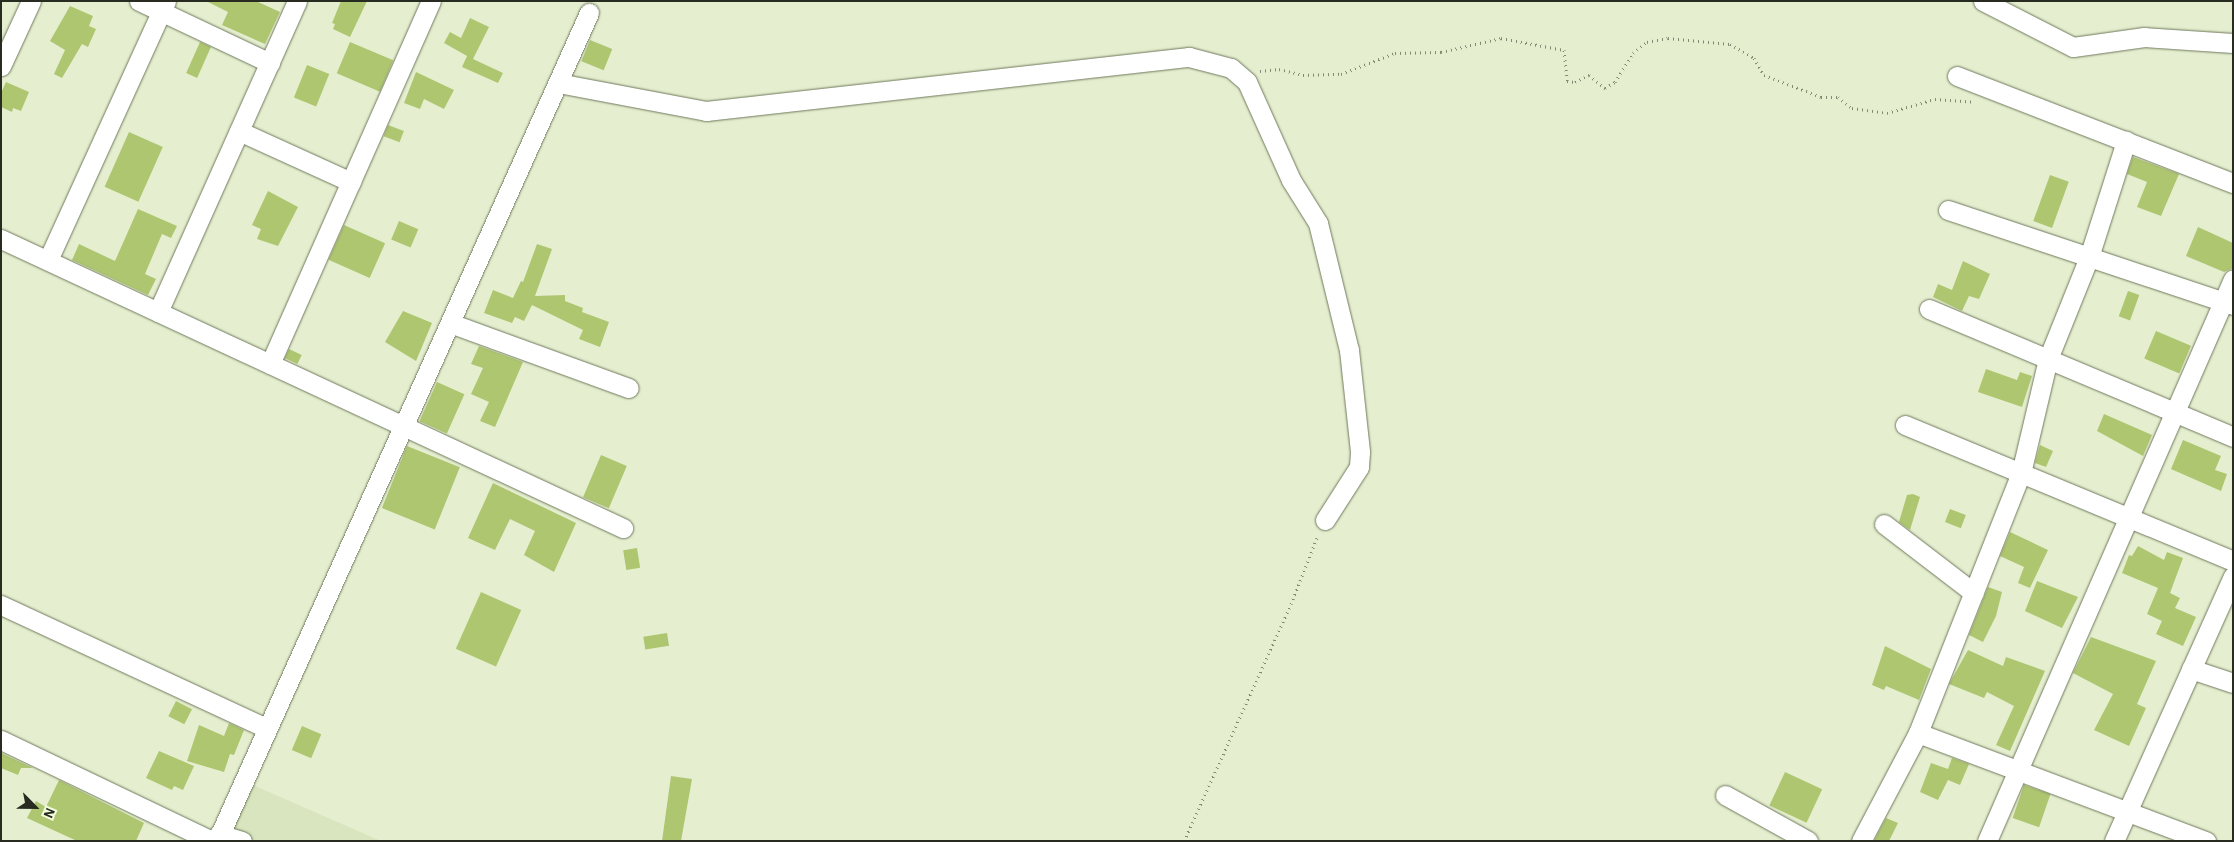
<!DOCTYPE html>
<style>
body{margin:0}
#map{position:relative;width:2234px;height:842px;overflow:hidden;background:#e5efd0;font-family:"Alegreya Sans",sans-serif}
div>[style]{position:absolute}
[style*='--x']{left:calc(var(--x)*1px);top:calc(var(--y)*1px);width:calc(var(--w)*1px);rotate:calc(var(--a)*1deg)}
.built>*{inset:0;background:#d8e5be}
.building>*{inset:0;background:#aec670;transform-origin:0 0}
.path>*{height:3px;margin-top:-1.5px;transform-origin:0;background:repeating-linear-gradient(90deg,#828974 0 1px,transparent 0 5px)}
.roads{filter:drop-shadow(0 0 1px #6f785c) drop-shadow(0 0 1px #6f785c)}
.street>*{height:19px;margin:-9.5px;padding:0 9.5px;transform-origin:9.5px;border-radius:9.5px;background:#fff}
span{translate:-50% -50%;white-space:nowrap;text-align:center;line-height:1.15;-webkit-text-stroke:4px #f2fddd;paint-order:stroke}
.frame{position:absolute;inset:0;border:2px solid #282c20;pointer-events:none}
.north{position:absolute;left:10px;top:782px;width:50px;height:50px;-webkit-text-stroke:4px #f2fddd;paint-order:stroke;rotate:113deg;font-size:14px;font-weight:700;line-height:20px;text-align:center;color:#282c20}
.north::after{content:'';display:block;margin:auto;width:18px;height:22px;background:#282c20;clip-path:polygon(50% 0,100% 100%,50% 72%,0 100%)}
</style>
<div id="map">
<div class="built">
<div style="clip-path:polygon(248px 783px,381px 841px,228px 841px)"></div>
</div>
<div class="building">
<div style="clip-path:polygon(206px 1px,256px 1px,280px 12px,265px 44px,222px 25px,228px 12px)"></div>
<div style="clip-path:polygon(341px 1px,367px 1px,350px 37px,333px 29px,335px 24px,332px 23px)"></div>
<div style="clip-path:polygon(70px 6px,93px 16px,89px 26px,96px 29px,88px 47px,82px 44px,62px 78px,54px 74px,65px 50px,50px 41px)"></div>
<div style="clip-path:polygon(470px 18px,489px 27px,473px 59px,503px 73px,498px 83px,462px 67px,467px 56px,444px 43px,450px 32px,461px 38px)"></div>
<div style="left:590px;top:40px;width:24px;height:23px;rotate:22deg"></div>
<div style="left:200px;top:42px;width:12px;height:34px;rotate:24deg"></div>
<div style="left:350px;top:42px;width:47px;height:34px;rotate:23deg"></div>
<div style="left:307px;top:65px;width:24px;height:35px;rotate:22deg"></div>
<div style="clip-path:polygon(416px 72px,454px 90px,444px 109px,424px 99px,420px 109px,404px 103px)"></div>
<div style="clip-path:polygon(6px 82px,29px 92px,21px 111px,13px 108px,12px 112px,1px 107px,1px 93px)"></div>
<div style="left:388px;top:125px;width:17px;height:12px;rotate:21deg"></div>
<div style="left:129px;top:132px;width:37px;height:60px;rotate:24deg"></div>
<div style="clip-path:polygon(2133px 157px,2179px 174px,2161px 216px,2137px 207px,2147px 182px,2127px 174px)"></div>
<div style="left:2050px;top:175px;width:20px;height:49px;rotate:20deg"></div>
<div style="clip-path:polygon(268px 191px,298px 207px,278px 246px,257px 239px,261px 229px,252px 225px)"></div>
<div style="clip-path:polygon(138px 209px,177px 226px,171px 238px,162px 234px,145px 274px,156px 279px,148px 295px,72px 260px,79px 244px,115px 261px)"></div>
<div style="left:399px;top:221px;width:21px;height:20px;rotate:23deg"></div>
<div style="left:344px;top:225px;width:45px;height:38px;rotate:24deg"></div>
<div style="clip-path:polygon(2198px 227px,2233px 243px,2233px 268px,2224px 272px,2186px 256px)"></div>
<div style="clip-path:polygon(537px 244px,552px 249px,535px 296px,565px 295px,565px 301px,583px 308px,582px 312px,609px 322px,600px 347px,579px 339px,583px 330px,532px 305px,524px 321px,515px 317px,512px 323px,484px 313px,493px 290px,513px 298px,521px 281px,523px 282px)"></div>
<div style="clip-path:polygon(1963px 261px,1990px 274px,1979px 299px,1969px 296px,1962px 311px,1933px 297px,1938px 284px,1952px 290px)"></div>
<div style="left:2128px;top:291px;width:12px;height:27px;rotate:20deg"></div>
<div style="clip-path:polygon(403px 311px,432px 323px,416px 361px,385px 342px)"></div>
<div style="left:2156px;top:331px;width:38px;height:30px;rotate:23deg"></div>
<div style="clip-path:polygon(479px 346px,523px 362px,495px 427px,480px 421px,489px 402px,471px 394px,483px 368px,471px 364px)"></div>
<div style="left:289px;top:349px;width:14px;height:10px;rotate:25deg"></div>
<div style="clip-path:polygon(1986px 369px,2017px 380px,2020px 372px,2032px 376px,2022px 407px,1978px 392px)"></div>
<div style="left:437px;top:382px;width:30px;height:43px;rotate:24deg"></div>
<div style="clip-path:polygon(2104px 414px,2152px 435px,2143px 456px,2097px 431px)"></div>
<div style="clip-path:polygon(2183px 440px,2221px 456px,2215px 470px,2227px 474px,2221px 491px,2171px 469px)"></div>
<div style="clip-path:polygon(2040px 445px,2053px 451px,2046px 467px,2035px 463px)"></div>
<div style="left:407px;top:446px;width:57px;height:67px;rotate:22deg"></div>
<div style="left:601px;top:455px;width:28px;height:46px;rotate:23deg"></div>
<div style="clip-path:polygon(493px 483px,576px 523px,554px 572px,524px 555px,535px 531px,510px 519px,495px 550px,468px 538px)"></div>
<div style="clip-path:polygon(1913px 494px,1920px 497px,1910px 530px,1899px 522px,1907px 495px)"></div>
<div style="left:1950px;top:509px;width:17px;height:14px;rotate:21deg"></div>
<div style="clip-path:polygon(2010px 532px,2048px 550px,2030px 588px,2018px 583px,2024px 567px,2000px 556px)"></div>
<div style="clip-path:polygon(2138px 546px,2164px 560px,2167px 552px,2183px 558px,2170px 593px,2180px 598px,2175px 608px,2196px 617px,2183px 646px,2156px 634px,2162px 621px,2147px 614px,2158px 588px,2122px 573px,2129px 555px,2132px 556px)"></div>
<div style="left:637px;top:548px;width:20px;height:14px;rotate:81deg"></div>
<div style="clip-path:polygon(2037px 581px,2078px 597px,2062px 628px,2025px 611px)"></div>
<div style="clip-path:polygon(1988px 587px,2002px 592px,1996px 616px,1983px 642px,1969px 635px)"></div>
<div style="left:481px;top:592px;width:44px;height:62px;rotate:24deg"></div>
<div style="left:667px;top:633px;width:13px;height:24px;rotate:81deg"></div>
<div style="clip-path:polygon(2091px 637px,2156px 661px,2137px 704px,2146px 708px,2129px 746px,2094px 730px,2113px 694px,2073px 673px)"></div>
<div style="clip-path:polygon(1885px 646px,1931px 669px,1919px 700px,1886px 686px,1884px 690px,1872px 685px)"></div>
<div style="clip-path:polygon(1968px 650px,2003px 666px,2006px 657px,2045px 671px,2010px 751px,1996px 745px,2014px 706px,1987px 692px,1984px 698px,1949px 684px)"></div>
<div style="left:176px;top:701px;width:18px;height:17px;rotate:27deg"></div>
<div style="clip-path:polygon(229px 723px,244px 730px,234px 755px,230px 754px,224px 772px,187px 761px,199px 725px,224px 736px)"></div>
<div style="left:302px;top:726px;width:21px;height:26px;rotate:23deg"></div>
<div style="clip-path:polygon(159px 751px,194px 766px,183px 790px,174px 786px,172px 790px,146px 778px)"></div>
<div style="clip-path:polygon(1px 753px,33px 768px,21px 768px,18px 775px,1px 768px)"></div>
<div style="clip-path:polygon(1952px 758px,1969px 764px,1960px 785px,1948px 780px,1938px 800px,1920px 792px,1931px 763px,1948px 769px)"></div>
<div style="left:1785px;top:772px;width:41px;height:37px;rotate:25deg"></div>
<div style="clip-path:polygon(671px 776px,692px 779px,681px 841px,662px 841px)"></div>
<div style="clip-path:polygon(59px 780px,144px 823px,136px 841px,77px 841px,27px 818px,36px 801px,46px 807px)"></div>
<div style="left:2024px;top:785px;width:28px;height:35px;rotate:19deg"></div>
<div style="clip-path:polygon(1886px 818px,1898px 823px,1889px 841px,1874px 841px)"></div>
</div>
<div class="path">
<div style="--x:1260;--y:71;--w:19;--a:-6"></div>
<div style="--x:1279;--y:69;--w:25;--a:14"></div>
<div style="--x:1303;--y:75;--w:38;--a:-2"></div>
<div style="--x:1341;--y:74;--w:58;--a:-21.3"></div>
<div style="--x:1395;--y:53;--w:46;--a:-1.2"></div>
<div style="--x:1441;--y:52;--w:62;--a:-13.1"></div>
<div style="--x:1501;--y:38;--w:64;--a:10.8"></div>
<div style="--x:1564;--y:50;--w:31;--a:84"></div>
<div style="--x:1567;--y:81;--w:8;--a:7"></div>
<div style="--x:1575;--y:82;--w:16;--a:-27"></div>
<div style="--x:1589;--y:75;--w:21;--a:39"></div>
<div style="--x:1605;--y:88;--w:12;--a:-31"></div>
<div style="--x:1615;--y:82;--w:34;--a:-58"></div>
<div style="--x:1633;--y:53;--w:18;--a:-38"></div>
<div style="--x:1647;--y:42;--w:21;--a:-11"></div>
<div style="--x:1668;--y:38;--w:62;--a:5.5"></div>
<div style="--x:1730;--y:44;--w:28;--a:30"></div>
<div style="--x:1754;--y:58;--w:20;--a:60"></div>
<div style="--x:1764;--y:75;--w:61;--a:21.1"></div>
<div style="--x:1821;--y:97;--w:17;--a:0"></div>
<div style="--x:1838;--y:97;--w:18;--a:38"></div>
<div style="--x:1852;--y:108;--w:35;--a:8"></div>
<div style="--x:1887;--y:113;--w:50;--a:-16.3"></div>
<div style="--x:1935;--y:99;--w:39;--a:4"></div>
<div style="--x:1184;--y:841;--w:260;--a:-65.7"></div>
<div style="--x:1291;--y:604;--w:74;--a:-68.6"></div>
</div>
<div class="roads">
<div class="street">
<div style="--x:139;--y:1;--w:145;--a:25.3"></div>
<div style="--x:1983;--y:1;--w:101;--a:27.1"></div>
<div style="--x:2073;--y:47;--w:72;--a:-8"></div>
<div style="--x:2144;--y:37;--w:89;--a:3.9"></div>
<div style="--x:1;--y:66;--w:72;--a:-65.2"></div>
<div style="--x:1957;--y:76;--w:296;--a:21.2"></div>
<div style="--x:558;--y:83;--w:151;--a:10.7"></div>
<div style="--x:706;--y:111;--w:486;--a:-6.4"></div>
<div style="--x:1189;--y:57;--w:43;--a:14.7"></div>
<div style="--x:1231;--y:68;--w:21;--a:41"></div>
<div style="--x:1247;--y:82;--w:107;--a:65.8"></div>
<div style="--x:1291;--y:180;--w:51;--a:57.9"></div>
<div style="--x:1318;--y:223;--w:131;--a:76.3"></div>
<div style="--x:1349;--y:350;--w:103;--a:83.8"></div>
<div style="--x:1360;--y:452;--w:15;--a:94"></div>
<div style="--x:1359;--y:467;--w:63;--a:122.7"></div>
<div style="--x:239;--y:131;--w:123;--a:24.5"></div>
<div style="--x:1948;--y:210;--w:300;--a:18.4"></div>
<div style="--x:1;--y:239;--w:686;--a:24.92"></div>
<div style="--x:48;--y:260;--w:285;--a:-65.5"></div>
<div style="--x:1929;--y:309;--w:330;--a:22.8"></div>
<div style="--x:158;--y:312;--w:341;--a:-65.9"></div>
<div style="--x:450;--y:323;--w:190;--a:20"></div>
<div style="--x:270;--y:364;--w:397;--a:-66.1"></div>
<div style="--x:1905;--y:425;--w:355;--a:22.5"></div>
<div style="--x:1884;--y:524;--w:113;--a:37.5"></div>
<div style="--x:1;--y:605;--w:292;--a:24.9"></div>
<div style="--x:2191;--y:669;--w:44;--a:18.4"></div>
<div style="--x:1918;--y:733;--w:308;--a:20.6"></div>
<div style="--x:1;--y:740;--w:234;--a:25.6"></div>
<div style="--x:1725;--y:795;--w:95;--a:29"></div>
<div style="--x:219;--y:834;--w:24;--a:17"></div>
<div style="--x:217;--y:841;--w:908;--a:-65.81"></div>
<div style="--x:1861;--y:841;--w:122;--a:-62.2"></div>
<div style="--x:1918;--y:733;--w:280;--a:-68.4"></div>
<div style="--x:2021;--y:473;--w:117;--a:-76.7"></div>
<div style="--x:2048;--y:359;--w:110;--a:-68.1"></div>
<div style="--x:2089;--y:257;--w:122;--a:-72.3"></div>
<div style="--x:1987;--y:841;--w:613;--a:-66.36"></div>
<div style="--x:2114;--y:841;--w:290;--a:-65.8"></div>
</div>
</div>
<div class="frame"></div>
<div class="north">N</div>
</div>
